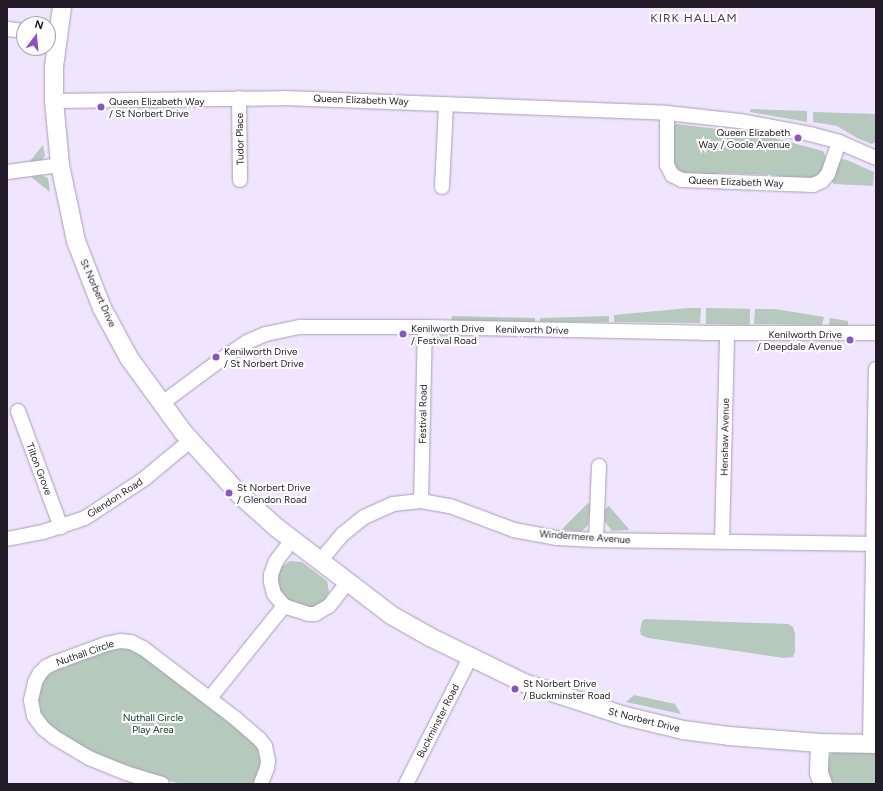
<!DOCTYPE html>
<style>
body{margin:0}
#map{position:relative;width:883px;height:791px;overflow:hidden;background:#f0e5fe;font-family:Figtree,sans-serif}
div>[style]{position:absolute}
[style*='--x']{left:calc(var(--x)*1px);top:calc(var(--y)*1px);width:calc(var(--w)*1px);rotate:calc(var(--a)*1deg)}
.green>*{inset:0;background:#b5c9bc;transform-origin:0 0}
.roads{filter:drop-shadow(0 0 1px #a99cb9) drop-shadow(0 0 1px #a99cb9)}
.minor>*{height:14px;margin:-7px;padding:0 7px;transform-origin:7px;border-radius:7px;background:#fff}
.tertiary>*{height:18px;margin:-9px;padding:0 9px;transform-origin:9px;border-radius:9px;background:#fff}
.dots>*{width:11px;height:11px;translate:-50% -50%;box-sizing:border-box;border:2px solid #fff;border-radius:50%}
span{translate:-50% -50%;white-space:nowrap;text-align:center;line-height:1.15;-webkit-text-stroke:4px #fff;paint-order:stroke}
.street-label{font-size:10px;color:#201b26}
.poi-label{font-size:10px;color:#201b26}
.left{translate:0 -50%;text-align:left}
.right{translate:-100% -50%;text-align:right}
.park-label{font-size:10px;color:#08331d}
.quarter-label{font-size:12px;color:#4e336d;letter-spacing:1px}
.frame{position:absolute;inset:0;border:8px solid #201b26;pointer-events:none}
.north{position:absolute;left:16px;top:16px;width:40px;height:40px;box-sizing:border-box;background:#fff;border:1px solid #a6a4a8;border-radius:50%;rotate:16deg;font-size:11px;font-weight:700;line-height:16px;text-align:center;color:#201b26}
.north::after{content:'';display:block;margin:auto;width:14px;height:18px;background:#8c52c9;clip-path:polygon(50% 0,100% 100%,50% 72%,0 100%)}
</style>
<div id="map">
<div class="green">
<div style="clip-path:polygon(751px 109px,807px 111px,807px 122px,750px 112px)"></div>
<div style="clip-path:polygon(813px 112px,876px 114px,876px 142px,872px 144px,857px 138px,837px 126px,813px 122px)"></div>
<div style="clip-path:polygon(676px 124px,759px 134px,823px 151px,825px 155px,825px 167px,816px 178px,785px 180px,776px 175px,719px 173px,710px 177px,689px 177px,672px 166px,671px 128px)"></div>
<div style="clip-path:polygon(43px 145px,45px 156px,41px 161px,30px 164px,30px 161px)"></div>
<div style="clip-path:polygon(842px 159px,847px 160px,874px 172px,873px 186px,834px 184px,832px 182px,836px 168px)"></div>
<div style="clip-path:polygon(40px 175px,48px 178px,50px 192px,31px 177px)"></div>
<div style="clip-path:polygon(689px 308px,701px 308px,700px 323px,614px 322px,614px 315px)"></div>
<div style="left:706px;top:308px;width:44px;height:16px;rotate:1deg"></div>
<div style="clip-path:polygon(755px 309px,775px 309px,824px 317px,822px 325px,754px 324px)"></div>
<div style="clip-path:polygon(452px 316px,535px 318px,535px 322px,451px 321px)"></div>
<div style="clip-path:polygon(609px 316px,609px 322px,540px 322px,540px 318px)"></div>
<div style="clip-path:polygon(830px 318px,848px 321px,848px 326px,829px 325px)"></div>
<div style="clip-path:polygon(588px 503px,591px 505px,588px 525px,582px 531px,563px 530px,562px 529px)"></div>
<div style="clip-path:polygon(609px 506px,628px 528px,629px 530px,612px 531px,605px 522px,604px 510px)"></div>
<div style="clip-path:polygon(290px 561px,302px 562px,327px 581px,329px 592px,325px 600px,313px 607px,299px 607px,282px 595px,277px 584px,279px 569px)"></div>
<div style="clip-path:polygon(645px 619px,788px 624px,793px 627px,795px 634px,795px 651px,793px 657px,784px 658px,648px 638px,641px 635px,640px 631px,642px 621px)"></div>
<div style="clip-path:polygon(128px 645px,167px 669px,260px 748px,263px 761px,254px 784px,181px 784px,140px 772px,113px 763px,75px 744px,42px 720px,35px 699px,36px 690px,50px 671px,85px 655px)"></div>
<div style="clip-path:polygon(634px 695px,675px 704px,681px 714px,626px 702px)"></div>
<div style="clip-path:polygon(839px 749px,876px 750px,876px 784px,829px 784px,826px 760px,831px 754px)"></div>
</div>
<div class="roads">
<div class="minor">
<div style="--x:7;--y:29;--w:17;--a:7"></div>
<div style="--x:239;--y:98;--w:82;--a:89.3"></div>
<div style="--x:54;--y:101;--w:230;--a:-0.7"></div>
<div style="--x:284;--y:98;--w:383;--a:2.2"></div>
<div style="--x:667;--y:113;--w:73;--a:6.3"></div>
<div style="--x:740;--y:121;--w:71;--a:10.5"></div>
<div style="--x:810;--y:134;--w:30;--a:15"></div>
<div style="--x:839;--y:142;--w:40;--a:23.4"></div>
<div style="--x:667;--y:113;--w:52;--a:90"></div>
<div style="--x:667;--y:165;--w:11;--a:63"></div>
<div style="--x:672;--y:175;--w:11;--a:27"></div>
<div style="--x:682;--y:180;--w:131;--a:2.2"></div>
<div style="--x:813;--y:185;--w:10;--a:-24"></div>
<div style="--x:822;--y:181;--w:9;--a:-49"></div>
<div style="--x:828;--y:174;--w:34;--a:-71"></div>
<div style="--x:7;--y:172;--w:53;--a:-7.5"></div>
<div style="--x:442;--y:187;--w:83;--a:-87.2"></div>
<div style="--x:161;--y:404;--w:69;--a:-36.7"></div>
<div style="--x:216;--y:363;--w:37;--a:-34"></div>
<div style="--x:247;--y:342;--w:21;--a:-23"></div>
<div style="--x:266;--y:334;--w:35;--a:-12"></div>
<div style="--x:300;--y:327;--w:125;--a:0"></div>
<div style="--x:425;--y:327;--w:278;--a:1.2"></div>
<div style="--x:703;--y:333;--w:173;--a:0"></div>
<div style="--x:18;--y:411;--w:124;--a:69.7"></div>
<div style="--x:421;--y:501;--w:174;--a:-88.7"></div>
<div style="--x:7;--y:539;--w:37;--a:-11"></div>
<div style="--x:43;--y:532;--w:44;--a:-18.4"></div>
<div style="--x:85;--y:518;--w:71;--a:-33.5"></div>
<div style="--x:144;--y:479;--w:60;--a:-39.6"></div>
<div style="--x:292;--y:540;--w:26;--a:127"></div>
<div style="--x:276;--y:561;--w:15;--a:110"></div>
<div style="--x:271;--y:575;--w:7;--a:90"></div>
<div style="--x:271;--y:582;--w:12;--a:76"></div>
<div style="--x:274;--y:594;--w:16;--a:50"></div>
<div style="--x:284;--y:606;--w:26;--a:18"></div>
<div style="--x:309;--y:614;--w:6;--a:0"></div>
<div style="--x:315;--y:614;--w:16;--a:-30"></div>
<div style="--x:329;--y:606;--w:29;--a:-52"></div>
<div style="--x:596;--y:540;--w:74;--a:-87.7"></div>
<div style="--x:722;--y:541;--w:208;--a:-88.6"></div>
<div style="--x:320;--y:561;--w:35;--a:-50"></div>
<div style="--x:343;--y:534;--w:27;--a:-39"></div>
<div style="--x:364;--y:517;--w:32;--a:-24"></div>
<div style="--x:393;--y:504;--w:28;--a:-6"></div>
<div style="--x:421;--y:501;--w:29;--a:10"></div>
<div style="--x:450;--y:506;--w:68;--a:20.6"></div>
<div style="--x:514;--y:530;--w:44;--a:10.5"></div>
<div style="--x:557;--y:538;--w:39;--a:3"></div>
<div style="--x:596;--y:540;--w:280;--a:0.8"></div>
<div style="--x:210;--y:698;--w:118;--a:-51.2"></div>
<div style="--x:870;--y:744;--w:375;--a:-89.1"></div>
<div style="--x:162;--y:784;--w:38;--a:-163"></div>
<div style="--x:126;--y:773;--w:40;--a:-158"></div>
<div style="--x:89;--y:758;--w:41;--a:-149"></div>
<div style="--x:54;--y:737;--w:14;--a:-141"></div>
<div style="--x:43;--y:728;--w:15;--a:-127"></div>
<div style="--x:34;--y:716;--w:16;--a:-101"></div>
<div style="--x:31;--y:700;--w:18;--a:-77"></div>
<div style="--x:35;--y:682;--w:10;--a:-61"></div>
<div style="--x:40;--y:673;--w:8;--a:-45"></div>
<div style="--x:46;--y:667;--w:9;--a:-27"></div>
<div style="--x:54;--y:663;--w:55;--a:-20.1"></div>
<div style="--x:106;--y:644;--w:14;--a:-12"></div>
<div style="--x:120;--y:641;--w:11;--a:5"></div>
<div style="--x:131;--y:642;--w:13;--a:27"></div>
<div style="--x:143;--y:648;--w:116;--a:37.3"></div>
<div style="--x:235;--y:718;--w:33;--a:41"></div>
<div style="--x:260;--y:740;--w:8;--a:50"></div>
<div style="--x:265;--y:746;--w:15;--a:79"></div>
<div style="--x:268;--y:761;--w:7;--a:98"></div>
<div style="--x:267;--y:768;--w:17;--a:111"></div>
<div style="--x:406;--y:784;--w:141;--a:-63.1"></div>
</div>
<div class="tertiary">
<div style="--x:62;--y:7;--w:61;--a:97.6"></div>
<div style="--x:54;--y:67;--w:34;--a:90"></div>
<div style="--x:54;--y:101;--w:64;--a:84.6"></div>
<div style="--x:60;--y:165;--w:78;--a:78.1"></div>
<div style="--x:76;--y:241;--w:72;--a:68.8"></div>
<div style="--x:102;--y:308;--w:57;--a:61.6"></div>
<div style="--x:129;--y:358;--w:92;--a:53.9"></div>
<div style="--x:183;--y:432;--w:84;--a:47.9"></div>
<div style="--x:239;--y:494;--w:51;--a:41.8"></div>
<div style="--x:277;--y:528;--w:143;--a:37.3"></div>
<div style="--x:391;--y:615;--w:45;--a:29.4"></div>
<div style="--x:430;--y:637;--w:105;--a:26.1"></div>
<div style="--x:524;--y:683;--w:106;--a:18.1"></div>
<div style="--x:625;--y:716;--w:60;--a:13.6"></div>
<div style="--x:683;--y:730;--w:46;--a:7.4"></div>
<div style="--x:729;--y:736;--w:91;--a:4.4"></div>
<div style="--x:820;--y:743;--w:56;--a:1"></div>
<div style="--x:820;--y:743;--w:30;--a:92"></div>
<div style="--x:819;--y:773;--w:12;--a:70"></div>
</div>
</div>
<div class="dots">
<div style="left:101px;top:107px;background:#8c52c9"></div>
<div style="left:798px;top:138px;background:#8c52c9"></div>
<div style="left:403px;top:334px;background:#8c52c9"></div>
<div style="left:850px;top:340px;background:#8c52c9"></div>
<div style="left:216px;top:357px;background:#8c52c9"></div>
<div style="left:229px;top:493px;background:#8c52c9"></div>
<div style="left:515px;top:689px;background:#8c52c9"></div>
</div>
<div class="street-label">
<span style="left:361px;top:100px;rotate:2deg">Queen Elizabeth Way</span>
<span style="left:240px;top:139px;rotate:-91deg">Tudor Place</span>
<span style="left:736px;top:182px;rotate:2deg">Queen Elizabeth Way</span>
<span style="left:98px;top:293px;rotate:66deg">St Norbert Drive</span>
<span style="left:532px;top:330px;rotate:1deg">Kenilworth Drive</span>
<span style="left:423px;top:414px;rotate:-89deg">Festival Road</span>
<span style="left:725px;top:437px;rotate:-89deg">Henshaw Avenue</span>
<span style="left:39px;top:469px;rotate:69deg">Tilton Grove</span>
<span style="left:115px;top:498px;rotate:-33deg">Glendon Road</span>
<span style="left:585px;top:537px;rotate:4deg">Windermere Avenue</span>
<span style="left:85px;top:653px;rotate:-19deg">Nuthall Circle</span>
<span style="left:644px;top:720px;rotate:14deg">St Norbert Drive</span>
<span style="left:438px;top:721px;rotate:-63deg">Buckminster Road</span>
</div>
<div class="poi-label">
<span class="left" style="left:109px;top:107px">Queen Elizabeth Way<br>/ St Norbert Drive</span>
<span class="right" style="left:790px;top:138px">Queen Elizabeth<br>Way / Goole Avenue</span>
<span class="left" style="left:411px;top:334px">Kenilworth Drive<br>/ Festival Road</span>
<span class="right" style="left:842px;top:340px">Kenilworth Drive<br>/ Deepdale Avenue</span>
<span class="left" style="left:224px;top:357px">Kenilworth Drive<br>/ St Norbert Drive</span>
<span class="left" style="left:237px;top:493px">St Norbert Drive<br>/ Glendon Road</span>
<span class="left" style="left:523px;top:689px">St Norbert Drive<br>/ Buckminster Road</span>
</div>
<div class="park-label">
<span style="left:153px;top:723px">Nuthall Circle<br>Play Area</span>
</div>
<div class="quarter-label">
<span style="left:694px;top:19px">KIRK HALLAM</span>
</div>
<div class="frame"></div>
<div class="north">N</div>
</div>
